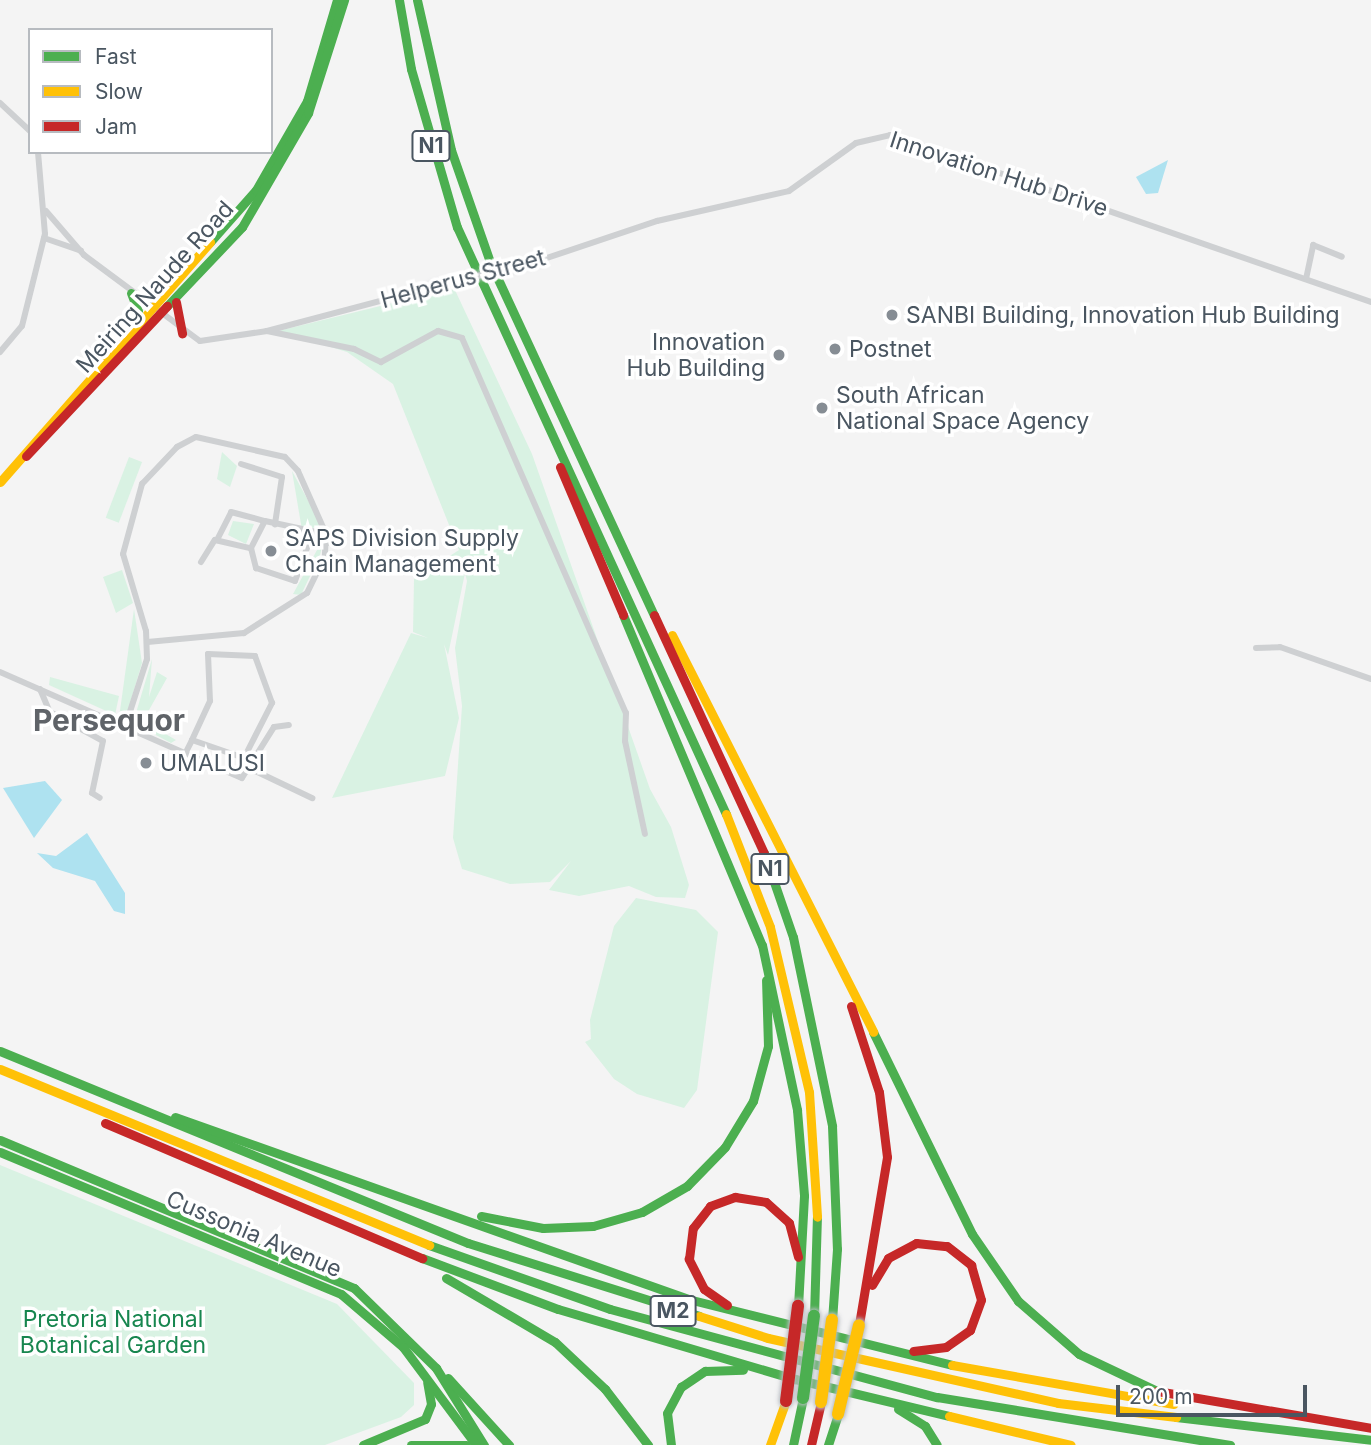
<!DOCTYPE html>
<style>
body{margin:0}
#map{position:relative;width:1371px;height:1445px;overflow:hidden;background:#f4f4f4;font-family:Inter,sans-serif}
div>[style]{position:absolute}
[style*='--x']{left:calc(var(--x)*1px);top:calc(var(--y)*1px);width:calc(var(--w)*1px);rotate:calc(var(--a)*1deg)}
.green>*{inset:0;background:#d9f2e3;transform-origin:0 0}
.water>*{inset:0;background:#aee2f0}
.street>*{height:6px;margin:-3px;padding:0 3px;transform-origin:3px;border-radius:3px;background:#ced0d2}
.fast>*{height:9px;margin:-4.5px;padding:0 4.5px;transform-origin:4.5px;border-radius:4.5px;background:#4caf50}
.slow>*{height:9px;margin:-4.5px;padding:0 4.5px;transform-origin:4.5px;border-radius:4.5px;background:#ffc107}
.jam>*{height:9px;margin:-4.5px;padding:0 4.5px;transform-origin:4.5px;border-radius:4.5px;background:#c62828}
.bridges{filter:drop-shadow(0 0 2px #b9bec3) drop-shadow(0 0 2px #b9bec3)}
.street-bridge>*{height:6px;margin:-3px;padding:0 3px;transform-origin:3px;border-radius:3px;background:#ced0d2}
.fast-bridge>*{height:12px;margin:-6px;padding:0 6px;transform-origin:6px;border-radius:6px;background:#4caf50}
.slow-bridge>*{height:12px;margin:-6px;padding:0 6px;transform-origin:6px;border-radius:6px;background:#ffc107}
.jam-bridge>*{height:12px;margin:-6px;padding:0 6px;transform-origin:6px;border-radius:6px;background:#c62828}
.dots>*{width:19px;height:19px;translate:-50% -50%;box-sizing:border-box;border:4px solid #fff;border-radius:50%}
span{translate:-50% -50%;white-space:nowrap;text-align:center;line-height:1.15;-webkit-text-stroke:7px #fff;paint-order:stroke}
.shield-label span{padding:2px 5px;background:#fff;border:2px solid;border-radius:5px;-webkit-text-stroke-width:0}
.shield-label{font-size:21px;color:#4a5661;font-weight:700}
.street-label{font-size:23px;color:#4a5661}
.poi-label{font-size:23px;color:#4a5661}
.left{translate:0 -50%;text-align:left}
.right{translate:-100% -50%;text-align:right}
.park-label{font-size:23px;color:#17864f}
.district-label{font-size:30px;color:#5f6368;font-weight:700}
.legend{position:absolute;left:28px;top:28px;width:245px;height:126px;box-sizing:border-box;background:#fff;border:2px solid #b7bbc0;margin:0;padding:9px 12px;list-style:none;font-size:21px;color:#4a5661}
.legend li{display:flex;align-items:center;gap:14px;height:35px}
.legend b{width:35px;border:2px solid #b7bbc0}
.scale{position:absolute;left:1116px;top:1385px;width:191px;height:32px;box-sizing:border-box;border:4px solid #4a5661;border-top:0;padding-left:9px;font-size:21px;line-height:24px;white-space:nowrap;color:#4a5661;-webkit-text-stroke:5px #fff;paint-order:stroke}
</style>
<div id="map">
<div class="green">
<div style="clip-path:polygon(454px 288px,532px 454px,650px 789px,671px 827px,689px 885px,685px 898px,656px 897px,629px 886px,579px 896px,549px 890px,571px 861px,550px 882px,510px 884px,462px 869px,453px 838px,462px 706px,455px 648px,467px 581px,465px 573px,448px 655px,444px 644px,459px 718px,445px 776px,332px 798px,411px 633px,428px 638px,413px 632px,414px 579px,459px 550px,393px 384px,347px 352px,278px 331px)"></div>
<div style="clip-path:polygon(222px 452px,237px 466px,230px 487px,217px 479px)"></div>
<div style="left:129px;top:457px;width:14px;height:65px;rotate:21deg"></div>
<div style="clip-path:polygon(292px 471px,322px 526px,302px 530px)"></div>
<div style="clip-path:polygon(233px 521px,254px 524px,246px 544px,228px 535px)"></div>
<div style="clip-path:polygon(313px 545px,322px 546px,320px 555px,301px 595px,293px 594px,317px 550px)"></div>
<div style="clip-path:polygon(122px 570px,133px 603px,116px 613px,103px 577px)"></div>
<div style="clip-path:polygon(134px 609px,142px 663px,125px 720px,119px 718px)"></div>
<div style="clip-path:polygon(152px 659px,149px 697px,157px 672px,167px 678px,144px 719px,138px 718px,176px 740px,171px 743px,133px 723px)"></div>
<div style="clip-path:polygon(50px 677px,119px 696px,115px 715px,49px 685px)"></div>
<div style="clip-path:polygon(636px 898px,696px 910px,718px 932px,697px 1090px,684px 1108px,637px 1094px,614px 1079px,585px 1042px,591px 1039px,590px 1020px,614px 926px)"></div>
<div style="clip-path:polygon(0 1165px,337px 1304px,414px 1383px,414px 1405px,401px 1417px,325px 1445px,0 1445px)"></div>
</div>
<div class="water">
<div style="clip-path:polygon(1168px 160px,1158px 193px,1146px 194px,1136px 177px)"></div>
<div style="clip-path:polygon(45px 781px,62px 800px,34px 838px,3px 788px)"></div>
<div style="clip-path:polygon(87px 833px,125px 893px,125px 914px,114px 911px,95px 881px,53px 868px,37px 853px,56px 856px)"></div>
</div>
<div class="street">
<div style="--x:0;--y:103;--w:41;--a:43"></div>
<div style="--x:46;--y:211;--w:58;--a:49.2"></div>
<div style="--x:84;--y:255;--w:144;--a:36.6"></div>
<div style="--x:200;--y:341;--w:68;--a:-8.5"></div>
<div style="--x:267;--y:331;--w:171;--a:-14.9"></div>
<div style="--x:44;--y:238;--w:39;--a:19"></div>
<div style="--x:535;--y:262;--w:129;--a:-18.6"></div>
<div style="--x:657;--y:221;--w:135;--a:-12.8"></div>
<div style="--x:789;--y:191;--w:82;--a:-35.6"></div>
<div style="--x:856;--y:143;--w:35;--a:-13"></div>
<div style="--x:890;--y:135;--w:509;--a:19.15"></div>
<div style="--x:1306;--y:279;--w:35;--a:-78"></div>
<div style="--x:1313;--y:245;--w:31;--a:22"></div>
<div style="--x:267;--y:331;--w:89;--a:11.7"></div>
<div style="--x:354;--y:349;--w:30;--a:26"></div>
<div style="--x:381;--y:362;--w:65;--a:-28.5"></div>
<div style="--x:438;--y:331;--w:25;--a:16"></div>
<div style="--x:462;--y:338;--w:409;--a:66.4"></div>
<div style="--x:626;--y:713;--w:28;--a:92"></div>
<div style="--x:625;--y:741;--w:95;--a:77.9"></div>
<div style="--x:0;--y:352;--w:34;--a:-50"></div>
<div style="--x:22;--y:326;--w:95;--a:-76"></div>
<div style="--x:45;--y:234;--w:82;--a:-94.9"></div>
<div style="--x:241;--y:464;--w:43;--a:17.6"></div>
<div style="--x:282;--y:477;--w:48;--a:98.5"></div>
<div style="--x:297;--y:530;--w:33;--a:23"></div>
<div style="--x:217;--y:540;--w:31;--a:-63"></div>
<div style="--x:231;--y:512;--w:35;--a:15"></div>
<div style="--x:251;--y:548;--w:21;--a:76"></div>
<div style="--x:256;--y:568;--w:41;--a:18.4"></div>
<div style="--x:295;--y:581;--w:37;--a:-70"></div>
<div style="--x:201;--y:562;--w:26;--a:-58"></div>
<div style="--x:215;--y:540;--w:37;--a:13"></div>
<div style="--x:251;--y:548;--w:30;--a:-63"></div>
<div style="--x:265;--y:521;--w:62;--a:12"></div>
<div style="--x:1256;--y:648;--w:24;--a:-2"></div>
<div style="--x:1280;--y:647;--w:96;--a:19.4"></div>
<div style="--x:0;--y:672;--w:264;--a:23.7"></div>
<div style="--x:242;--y:778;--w:60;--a:-57.9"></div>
<div style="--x:274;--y:727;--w:15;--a:-8"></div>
<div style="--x:40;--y:689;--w:25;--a:67"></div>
<div style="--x:50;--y:712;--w:60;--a:28.7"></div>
<div style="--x:103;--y:741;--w:53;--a:101.9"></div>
<div style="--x:92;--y:793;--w:9;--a:32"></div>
<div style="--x:126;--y:724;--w:68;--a:-72.1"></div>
<div style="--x:147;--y:659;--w:28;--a:-92"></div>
<div style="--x:146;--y:631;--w:80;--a:-106.6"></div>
<div style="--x:123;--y:554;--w:73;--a:-74.8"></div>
<div style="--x:142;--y:484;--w:51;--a:-46.6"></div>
<div style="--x:177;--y:447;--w:21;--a:-28"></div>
<div style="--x:196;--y:437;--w:91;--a:12.7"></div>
<div style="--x:285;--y:457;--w:19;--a:47"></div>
<div style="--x:298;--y:471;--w:69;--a:66"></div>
<div style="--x:326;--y:534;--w:22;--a:93"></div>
<div style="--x:325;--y:556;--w:41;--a:115.9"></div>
<div style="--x:307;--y:593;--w:75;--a:147.6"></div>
<div style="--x:244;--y:633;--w:97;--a:174.7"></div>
<div style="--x:186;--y:752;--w:13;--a:-63"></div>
<div style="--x:192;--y:740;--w:55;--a:19.1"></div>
<div style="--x:244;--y:758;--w:62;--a:-63"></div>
<div style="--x:272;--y:703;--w:50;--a:-109.9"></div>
<div style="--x:255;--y:656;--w:47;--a:-177.6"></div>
<div style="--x:208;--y:654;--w:47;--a:87.6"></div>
<div style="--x:210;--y:701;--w:43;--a:114.8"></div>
<div style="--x:251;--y:769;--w:68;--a:25.4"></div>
</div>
<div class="fast">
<div style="--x:399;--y:0;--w:70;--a:80.1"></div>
<div style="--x:411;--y:69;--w:165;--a:73.8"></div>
<div style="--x:457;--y:227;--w:646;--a:65.38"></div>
<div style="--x:417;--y:0;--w:154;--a:77.2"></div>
<div style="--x:451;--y:150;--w:119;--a:70.8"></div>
<div style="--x:490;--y:262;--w:389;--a:65.1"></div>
<div style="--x:210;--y:242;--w:69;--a:-48.5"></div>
<div style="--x:256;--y:190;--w:103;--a:-60.2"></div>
<div style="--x:307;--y:101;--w:105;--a:-73.5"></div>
<div style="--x:131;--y:293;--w:19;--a:69"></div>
<div style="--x:138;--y:311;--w:16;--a:104"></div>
<div style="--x:167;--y:306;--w:109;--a:-46.5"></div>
<div style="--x:242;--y:227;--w:132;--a:-59.9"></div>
<div style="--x:308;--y:113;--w:119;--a:-72.3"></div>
<div style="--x:623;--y:615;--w:358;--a:67.2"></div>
<div style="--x:762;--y:945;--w:169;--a:78"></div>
<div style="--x:797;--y:1110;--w:86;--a:85.3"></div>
<div style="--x:804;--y:1196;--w:110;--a:93.1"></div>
<div style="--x:764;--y:853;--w:89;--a:71"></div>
<div style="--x:793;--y:937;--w:193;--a:78.3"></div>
<div style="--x:832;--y:1126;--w:123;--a:87.7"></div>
<div style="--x:837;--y:1249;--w:71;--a:94"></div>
<div style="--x:873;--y:1032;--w:225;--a:63.9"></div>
<div style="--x:972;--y:1234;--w:81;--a:55.5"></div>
<div style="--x:1018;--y:1301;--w:81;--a:41"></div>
<div style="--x:1079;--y:1354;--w:86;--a:25.4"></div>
<div style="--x:0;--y:1051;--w:506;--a:22.31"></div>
<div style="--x:468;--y:1243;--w:242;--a:17.5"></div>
<div style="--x:175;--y:1117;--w:544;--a:19.53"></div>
<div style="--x:688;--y:1299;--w:272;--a:14"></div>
<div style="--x:0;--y:1140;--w:384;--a:22.7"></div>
<div style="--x:354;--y:1288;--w:115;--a:44.3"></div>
<div style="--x:436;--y:1368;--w:91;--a:58.1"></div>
<div style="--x:0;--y:1152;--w:369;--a:22.6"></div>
<div style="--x:341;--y:1294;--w:82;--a:40.5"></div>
<div style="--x:403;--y:1347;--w:122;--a:53.3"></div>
<div style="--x:481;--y:1216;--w:63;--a:11"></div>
<div style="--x:543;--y:1228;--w:50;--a:-2.3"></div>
<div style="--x:593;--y:1226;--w:51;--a:-15.9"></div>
<div style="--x:642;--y:1212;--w:52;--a:-30"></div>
<div style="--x:687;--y:1186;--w:54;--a:-45.7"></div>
<div style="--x:725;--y:1147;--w:54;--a:-58.7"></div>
<div style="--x:753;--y:1101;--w:57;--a:-74.7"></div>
<div style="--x:768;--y:1046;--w:66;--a:-91.7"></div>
<div style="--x:429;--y:1245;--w:192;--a:19.5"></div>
<div style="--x:610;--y:1309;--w:339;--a:15.1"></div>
<div style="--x:937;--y:1397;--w:297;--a:9.3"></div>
<div style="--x:422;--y:1258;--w:145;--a:20.6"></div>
<div style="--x:558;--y:1309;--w:247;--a:16.5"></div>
<div style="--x:795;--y:1379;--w:158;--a:13.5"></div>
<div style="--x:446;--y:1278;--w:126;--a:30.4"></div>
<div style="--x:555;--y:1342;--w:69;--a:43.2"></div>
<div style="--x:605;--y:1389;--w:71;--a:52.5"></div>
<div style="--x:814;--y:1316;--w:99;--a:-88.3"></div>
<div style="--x:448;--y:1378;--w:91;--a:47.7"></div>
<div style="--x:898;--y:1409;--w:32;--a:32"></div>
<div style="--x:925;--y:1426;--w:22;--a:58"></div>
<div style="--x:1176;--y:1417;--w:196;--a:6.7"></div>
<div style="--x:363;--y:1445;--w:67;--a:-22.8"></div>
<div style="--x:425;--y:1419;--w:16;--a:-68"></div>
<div style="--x:431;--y:1404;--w:22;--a:-100"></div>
<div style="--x:411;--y:1445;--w:55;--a:0"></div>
<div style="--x:671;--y:1445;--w:32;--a:-97"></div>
<div style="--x:667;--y:1413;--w:30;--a:-62"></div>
<div style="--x:681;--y:1387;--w:29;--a:-34"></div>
<div style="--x:705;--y:1371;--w:38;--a:-2"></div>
<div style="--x:793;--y:1445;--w:48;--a:-78"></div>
<div style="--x:828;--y:1445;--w:33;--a:-72"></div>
</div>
<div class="slow">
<div style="--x:0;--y:482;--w:319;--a:-48.8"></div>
<div style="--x:672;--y:635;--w:445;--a:63.1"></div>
<div style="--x:726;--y:814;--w:121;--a:68.7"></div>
<div style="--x:770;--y:927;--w:170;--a:76.7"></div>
<div style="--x:809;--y:1092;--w:125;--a:86.3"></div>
<div style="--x:0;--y:1069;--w:464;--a:22.3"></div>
<div style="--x:699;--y:1316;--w:72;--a:17.7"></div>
<div style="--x:768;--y:1338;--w:297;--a:12.6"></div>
<div style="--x:1058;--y:1403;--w:119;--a:6.8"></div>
<div style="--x:952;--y:1365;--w:225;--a:10"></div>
<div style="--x:949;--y:1416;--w:125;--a:13.4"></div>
<div style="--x:770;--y:1445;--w:45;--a:-70.3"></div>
</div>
<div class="jam">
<div style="--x:176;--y:302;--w:32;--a:79"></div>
<div style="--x:26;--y:456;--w:206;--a:-46.8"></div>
<div style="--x:560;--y:467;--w:161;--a:66.9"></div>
<div style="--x:654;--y:615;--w:262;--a:65.2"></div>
<div style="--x:851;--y:1006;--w:90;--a:72"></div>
<div style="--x:879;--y:1092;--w:65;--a:83"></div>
<div style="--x:887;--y:1157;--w:170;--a:99.5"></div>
<div style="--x:105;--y:1123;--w:345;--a:23.1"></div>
<div style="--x:872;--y:1285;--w:31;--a:-59"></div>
<div style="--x:888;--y:1258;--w:32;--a:-28"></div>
<div style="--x:916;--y:1243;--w:31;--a:6"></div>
<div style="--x:947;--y:1246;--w:31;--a:38"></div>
<div style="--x:971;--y:1265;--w:36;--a:74"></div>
<div style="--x:981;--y:1300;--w:32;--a:110"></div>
<div style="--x:970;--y:1330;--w:29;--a:145"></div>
<div style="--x:946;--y:1347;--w:33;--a:173"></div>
<div style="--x:727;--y:1305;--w:28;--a:-145"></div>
<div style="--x:704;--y:1289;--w:34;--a:-117"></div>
<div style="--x:689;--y:1259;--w:31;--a:-83"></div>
<div style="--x:693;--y:1228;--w:28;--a:-52"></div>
<div style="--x:710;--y:1206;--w:27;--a:-20"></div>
<div style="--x:735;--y:1197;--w:31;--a:9"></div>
<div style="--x:766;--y:1202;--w:31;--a:42"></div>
<div style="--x:789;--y:1223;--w:35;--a:75"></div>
<div style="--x:1157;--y:1391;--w:217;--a:9.8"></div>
<div style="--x:811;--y:1445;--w:44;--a:-76.9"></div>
</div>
<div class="bridges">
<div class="street-bridge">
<div style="--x:432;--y:287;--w:106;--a:-13.6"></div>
</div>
<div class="fast-bridge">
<div style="--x:803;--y:1398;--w:83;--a:-82.4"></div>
</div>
<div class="slow-bridge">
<div style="--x:821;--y:1402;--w:83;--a:-82.4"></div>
<div style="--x:838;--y:1414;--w:91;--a:-76.7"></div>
</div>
<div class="jam-bridge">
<div style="--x:786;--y:1401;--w:96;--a:-82.8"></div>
</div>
</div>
<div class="dots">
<div style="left:892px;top:315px;background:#868d94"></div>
<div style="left:835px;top:349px;background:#868d94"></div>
<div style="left:779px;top:355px;background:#868d94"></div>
<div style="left:822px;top:408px;background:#868d94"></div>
<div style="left:271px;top:551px;background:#868d94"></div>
<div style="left:146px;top:763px;background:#868d94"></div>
</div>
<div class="shield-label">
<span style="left:431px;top:146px">N1</span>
<span style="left:770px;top:869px">N1</span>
<span style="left:673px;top:1311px">M2</span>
</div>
<div class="street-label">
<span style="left:999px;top:174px;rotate:18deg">Innovation Hub Drive</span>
<span style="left:463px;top:279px;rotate:-15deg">Helperus Street</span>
<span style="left:155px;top:287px;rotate:-48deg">Meiring Naude Road</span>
<span style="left:254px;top:1234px;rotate:23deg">Cussonia Avenue</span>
</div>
<div class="poi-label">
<span class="left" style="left:906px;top:315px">SANBI Building, Innovation Hub Building</span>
<span class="right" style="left:765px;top:355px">Innovation<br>Hub Building</span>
<span class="left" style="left:849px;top:349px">Postnet</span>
<span class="left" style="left:836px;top:408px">South African<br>National Space Agency</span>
<span class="left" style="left:285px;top:551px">SAPS Division Supply<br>Chain Management</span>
<span class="left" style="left:160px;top:763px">UMALUSI</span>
</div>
<div class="park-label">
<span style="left:113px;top:1332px">Pretoria National<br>Botanical Garden</span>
</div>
<div class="district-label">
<span style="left:109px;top:720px">Persequor</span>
</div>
<ul class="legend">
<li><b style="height:9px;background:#4caf50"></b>Fast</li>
<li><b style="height:9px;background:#ffc107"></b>Slow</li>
<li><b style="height:9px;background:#c62828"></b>Jam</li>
</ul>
<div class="scale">200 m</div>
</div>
